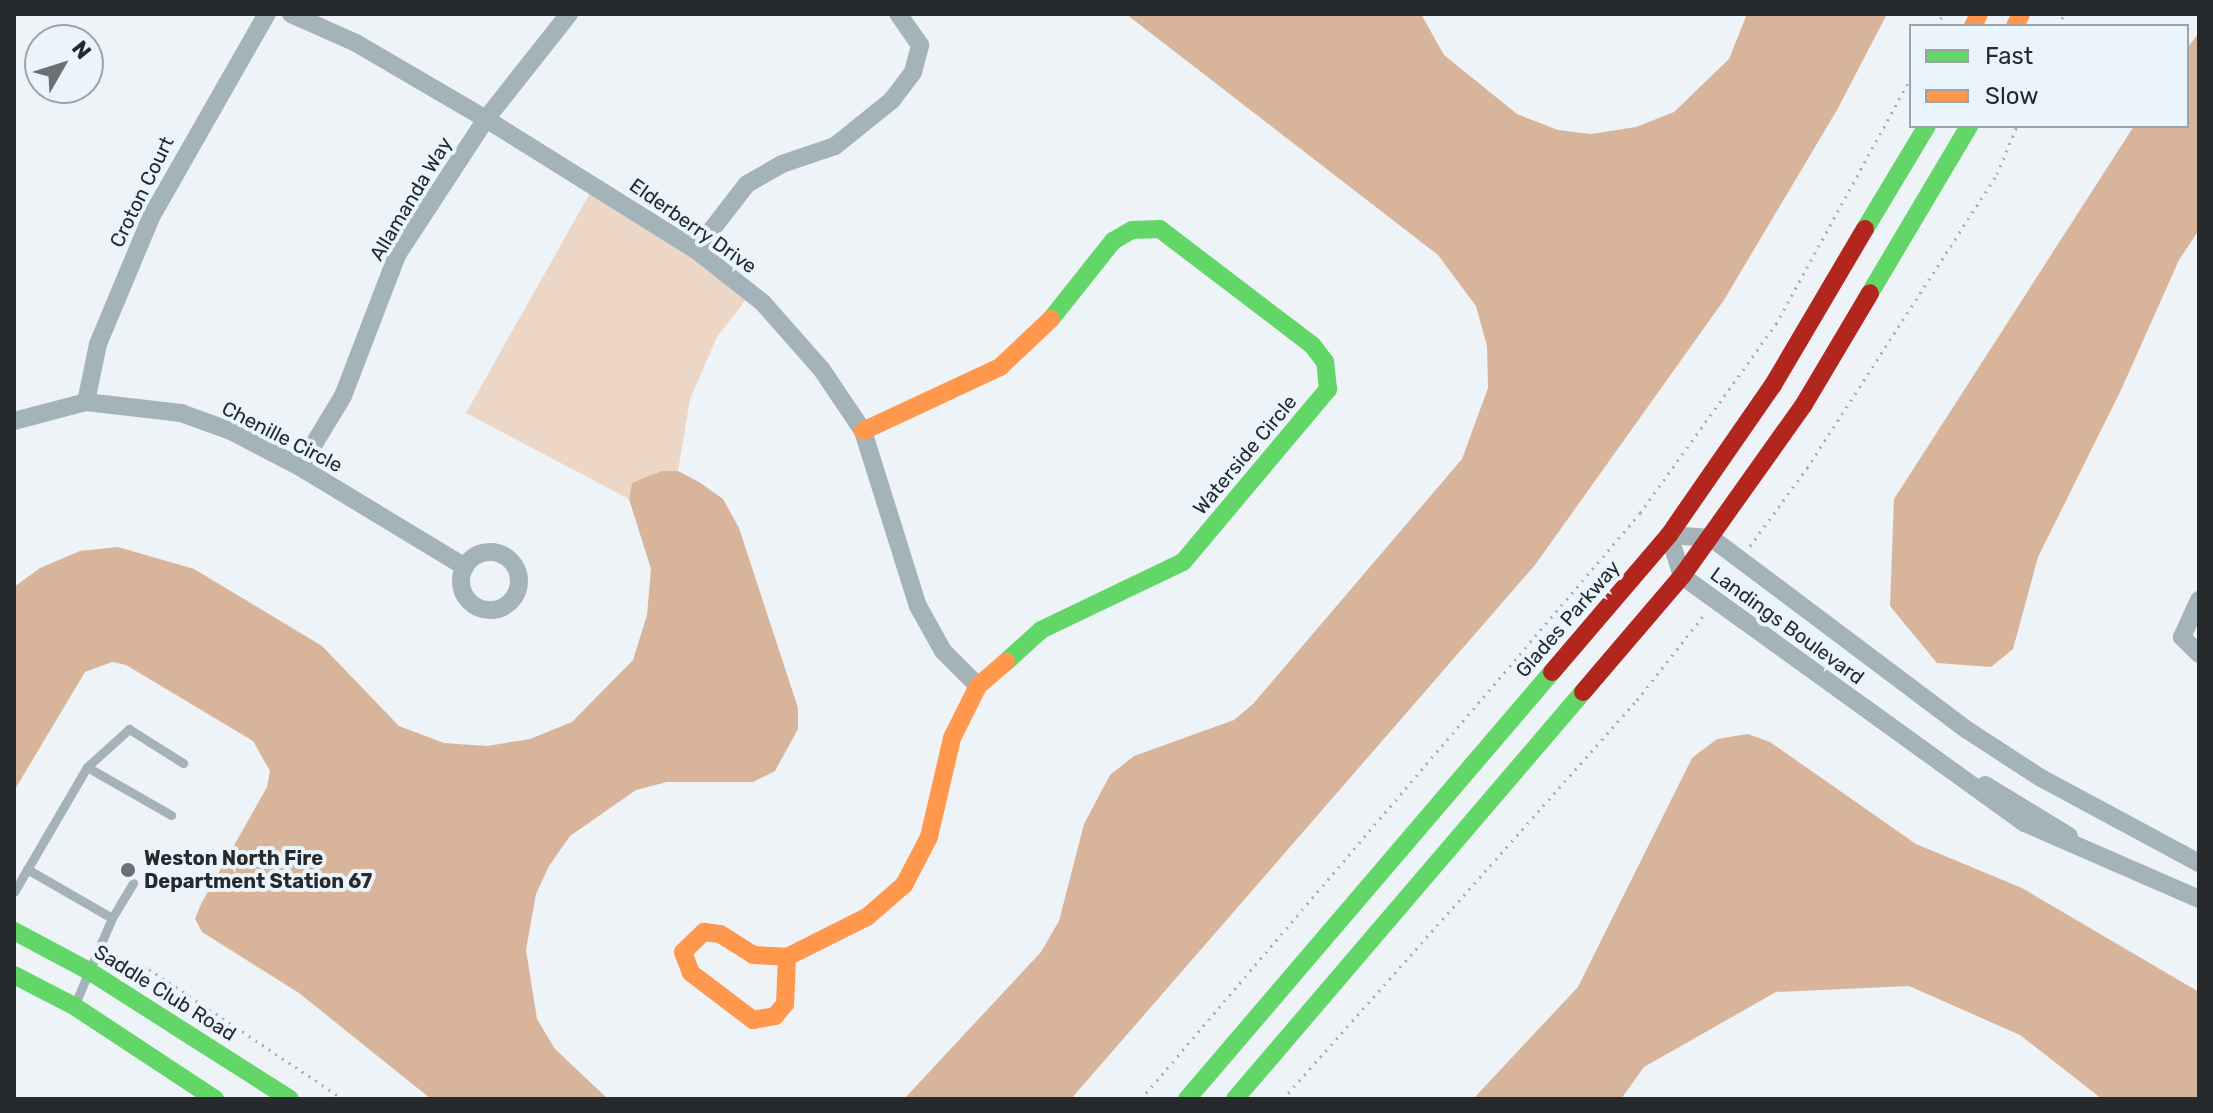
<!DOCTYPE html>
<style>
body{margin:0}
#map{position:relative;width:2213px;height:1113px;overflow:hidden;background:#eef3f8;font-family:Rubik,sans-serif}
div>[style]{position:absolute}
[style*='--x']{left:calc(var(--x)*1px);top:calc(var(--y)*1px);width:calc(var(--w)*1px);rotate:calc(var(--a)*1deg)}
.green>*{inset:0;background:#ecd6c5}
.water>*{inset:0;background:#d8b59a}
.path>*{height:3px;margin-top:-1.5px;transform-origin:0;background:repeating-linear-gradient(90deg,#a6afb6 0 2px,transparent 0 8px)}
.lane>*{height:9px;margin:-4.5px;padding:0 4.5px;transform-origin:4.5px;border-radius:4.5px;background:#a4b2ba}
.street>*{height:18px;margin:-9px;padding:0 9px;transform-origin:9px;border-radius:9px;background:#a4b2ba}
.street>.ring{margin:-9px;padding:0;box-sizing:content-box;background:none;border:18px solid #a4b2ba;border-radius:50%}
.fast>*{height:18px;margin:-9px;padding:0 9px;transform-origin:9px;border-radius:9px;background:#63d668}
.slow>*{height:18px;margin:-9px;padding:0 9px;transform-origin:9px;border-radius:9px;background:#ff974d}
.jam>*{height:18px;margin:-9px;padding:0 9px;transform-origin:9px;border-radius:9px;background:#b3261e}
.dots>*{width:22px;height:22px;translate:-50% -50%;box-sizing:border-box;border:4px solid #eaf4fc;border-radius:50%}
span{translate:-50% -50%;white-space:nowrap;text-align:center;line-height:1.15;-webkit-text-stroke:8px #eaf4fc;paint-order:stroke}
.street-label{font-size:20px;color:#262a2d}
.poi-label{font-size:20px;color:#262a2d;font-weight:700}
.left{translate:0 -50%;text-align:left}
.frame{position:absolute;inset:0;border:16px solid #262a2d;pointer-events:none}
.legend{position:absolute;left:1909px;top:24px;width:280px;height:104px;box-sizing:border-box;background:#eaf4fc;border:2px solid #9ca3a9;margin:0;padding:10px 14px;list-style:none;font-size:24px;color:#262a2d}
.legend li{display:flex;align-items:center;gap:16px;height:40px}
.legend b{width:40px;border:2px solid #9ca3a9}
.north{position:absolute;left:24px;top:24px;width:80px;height:80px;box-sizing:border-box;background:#eaf4fc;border:2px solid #9ca3a9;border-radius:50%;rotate:51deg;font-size:22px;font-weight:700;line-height:32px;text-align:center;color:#262a2d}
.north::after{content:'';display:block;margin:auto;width:28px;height:36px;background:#6c7074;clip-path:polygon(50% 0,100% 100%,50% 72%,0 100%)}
</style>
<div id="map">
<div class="green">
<div style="clip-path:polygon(594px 186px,751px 293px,717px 337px,690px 399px,678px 471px,632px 483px,629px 499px,466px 413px)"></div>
</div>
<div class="water">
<div style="clip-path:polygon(1126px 14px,1421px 14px,1444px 55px,1517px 114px,1558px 130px,1591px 134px,1636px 127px,1674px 112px,1729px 59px,1747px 14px,1887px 14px,1837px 110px,1724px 300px,1535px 565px,1071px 1099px,904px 1099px,1041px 952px,1059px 921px,1084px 824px,1110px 775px,1134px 756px,1234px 720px,1253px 704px,1462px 459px,1488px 388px,1487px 346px,1476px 306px,1438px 255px)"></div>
<div style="clip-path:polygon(2199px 33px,2199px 230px,2179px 260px,2121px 390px,2038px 557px,2013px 649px,1991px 667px,1937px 663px,1890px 606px,1894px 499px,2134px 126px,2187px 126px,2187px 48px)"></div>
<div style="clip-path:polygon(662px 471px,678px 471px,699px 482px,723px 499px,739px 528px,798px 708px,798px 729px,775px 771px,753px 782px,667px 782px,636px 790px,570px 836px,549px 866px,536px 894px,526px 950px,537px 1019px,555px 1049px,608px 1099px,431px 1099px,299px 993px,202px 932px,195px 919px,201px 904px,267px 787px,270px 771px,253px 741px,126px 665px,112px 662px,85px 672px,14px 791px,14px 587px,40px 568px,80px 551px,118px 547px,194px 569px,322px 646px,399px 726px,444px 743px,487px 746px,530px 739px,572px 722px,633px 660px,647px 615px,651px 569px,629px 499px,632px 483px)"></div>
<div style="clip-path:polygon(1748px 734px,1770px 742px,1916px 844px,2022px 888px,2199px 992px,2199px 1099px,2102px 1099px,2020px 1035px,1909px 986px,1776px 992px,1644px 1067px,1621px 1099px,1473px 1099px,1578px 987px,1692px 758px,1717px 739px)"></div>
</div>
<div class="path">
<div style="--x:1937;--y:26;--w:13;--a:-63"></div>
<div style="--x:2059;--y:26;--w:13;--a:-67"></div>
<div style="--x:1750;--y:546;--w:97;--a:-53.8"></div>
<div style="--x:1807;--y:468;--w:350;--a:-57.1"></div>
<div style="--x:1997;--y:174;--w:52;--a:-67.4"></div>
<div style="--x:122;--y:962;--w:28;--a:15"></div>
<div style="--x:149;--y:969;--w:234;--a:33.8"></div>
<div style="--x:1141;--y:1099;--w:770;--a:-49.58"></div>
<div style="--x:1640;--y:513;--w:233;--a:-54.3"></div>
<div style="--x:1776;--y:324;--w:281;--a:-61.3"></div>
<div style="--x:1283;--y:1099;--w:533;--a:-48.42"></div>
<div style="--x:1637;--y:700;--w:107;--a:-51.8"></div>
</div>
<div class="lane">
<div style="--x:87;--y:767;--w:57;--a:-42.1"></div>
<div style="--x:129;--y:729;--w:64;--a:32.2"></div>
<div style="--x:27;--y:869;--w:98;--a:30"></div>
<div style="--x:112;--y:918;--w:94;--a:113.3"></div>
<div style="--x:14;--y:892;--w:145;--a:-59.7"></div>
<div style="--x:87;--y:767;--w:97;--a:29.7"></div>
<div style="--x:112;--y:918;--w:41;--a:-59"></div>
</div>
<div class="street">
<div style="--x:291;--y:14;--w:71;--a:24"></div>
<div style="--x:356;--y:43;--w:151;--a:30.3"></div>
<div style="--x:486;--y:119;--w:248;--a:32"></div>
<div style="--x:696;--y:250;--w:85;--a:38.3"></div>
<div style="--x:763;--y:303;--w:89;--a:48.6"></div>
<div style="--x:822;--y:370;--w:73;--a:56.1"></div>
<div style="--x:863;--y:431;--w:183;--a:72.6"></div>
<div style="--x:918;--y:606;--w:51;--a:60.9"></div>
<div style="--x:943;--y:651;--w:49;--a:45"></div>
<div style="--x:696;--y:250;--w:83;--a:-52.3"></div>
<div style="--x:747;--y:184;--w:40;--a:-29.7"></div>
<div style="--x:782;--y:164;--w:56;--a:-18.8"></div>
<div style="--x:835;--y:146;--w:73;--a:-38.9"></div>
<div style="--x:892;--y:100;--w:35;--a:-53"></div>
<div style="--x:913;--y:72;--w:28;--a:-75"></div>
<div style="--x:920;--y:45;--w:38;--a:-125"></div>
<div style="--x:86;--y:402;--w:59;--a:-78.3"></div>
<div style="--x:98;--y:344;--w:138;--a:-67.3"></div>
<div style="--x:151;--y:217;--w:234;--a:-60.3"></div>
<div style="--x:14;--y:421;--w:74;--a:-14.8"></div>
<div style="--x:86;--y:402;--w:96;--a:6.6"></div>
<div style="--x:181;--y:413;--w:53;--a:19.8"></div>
<div style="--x:231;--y:431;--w:78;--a:27.6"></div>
<div style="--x:300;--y:467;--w:193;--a:31.2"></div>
<div style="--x:300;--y:467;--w:83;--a:-58.8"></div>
<div style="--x:343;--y:396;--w:151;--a:-69"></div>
<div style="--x:397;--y:255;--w:163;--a:-56.8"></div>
<div style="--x:486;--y:119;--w:134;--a:-51.7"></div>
<div class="ring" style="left:461px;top:552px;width:40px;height:40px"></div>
<div style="--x:2199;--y:600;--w:41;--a:114.7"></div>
<div style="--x:2182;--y:637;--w:24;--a:45"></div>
<div style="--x:1985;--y:785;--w:98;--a:31.3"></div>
<div style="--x:2199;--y:863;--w:179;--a:-151.7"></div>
<div style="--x:2041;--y:778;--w:88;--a:-147"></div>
<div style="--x:1967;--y:730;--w:320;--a:-143.1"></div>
<div style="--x:1711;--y:538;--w:42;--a:-175.9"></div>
<div style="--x:1669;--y:535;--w:43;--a:72.4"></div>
<div style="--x:1682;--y:576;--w:423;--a:35.8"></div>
<div style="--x:2025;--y:823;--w:190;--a:23.6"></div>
</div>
<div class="fast">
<div style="--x:1865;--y:229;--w:120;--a:-59"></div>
<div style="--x:1870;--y:293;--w:194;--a:-59.3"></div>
<div style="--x:1006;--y:662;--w:47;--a:-42.4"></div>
<div style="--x:1041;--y:630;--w:157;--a:-25.6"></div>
<div style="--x:1183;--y:562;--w:226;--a:-50"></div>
<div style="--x:1328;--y:389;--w:27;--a:-96"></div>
<div style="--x:1325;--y:362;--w:21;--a:-127"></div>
<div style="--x:1312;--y:345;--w:191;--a:-142.7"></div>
<div style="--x:1160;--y:229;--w:28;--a:178"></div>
<div style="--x:1132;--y:230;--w:22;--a:150"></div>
<div style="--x:1113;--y:241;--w:100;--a:128.5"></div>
<div style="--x:14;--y:931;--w:85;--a:28.1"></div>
<div style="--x:89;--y:971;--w:238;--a:32.5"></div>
<div style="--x:14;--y:975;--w:68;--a:27.3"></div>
<div style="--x:74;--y:1006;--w:169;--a:33.4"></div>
<div style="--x:1187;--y:1099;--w:562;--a:-49.48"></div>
<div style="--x:1235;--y:1099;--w:535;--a:-49.47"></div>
</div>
<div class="slow">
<div style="--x:1973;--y:26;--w:13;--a:-63"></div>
<div style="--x:2015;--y:26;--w:13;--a:-63"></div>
<div style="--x:863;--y:431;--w:151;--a:-25"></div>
<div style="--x:1000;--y:367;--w:70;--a:-43.3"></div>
<div style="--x:787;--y:957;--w:47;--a:92.4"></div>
<div style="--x:785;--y:1004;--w:16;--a:130"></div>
<div style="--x:775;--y:1016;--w:22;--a:170"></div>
<div style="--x:753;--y:1020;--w:78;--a:-142.8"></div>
<div style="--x:691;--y:973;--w:22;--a:-111"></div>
<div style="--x:683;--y:952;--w:29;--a:-44"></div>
<div style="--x:704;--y:932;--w:16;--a:7"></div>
<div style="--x:720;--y:934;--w:39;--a:32"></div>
<div style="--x:753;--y:955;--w:34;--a:3"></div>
<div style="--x:787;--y:957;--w:89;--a:-26.6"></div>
<div style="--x:867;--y:917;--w:49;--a:-40.9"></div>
<div style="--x:904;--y:885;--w:54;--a:-62.5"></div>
<div style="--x:929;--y:837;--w:102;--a:-76.9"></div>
<div style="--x:952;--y:738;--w:58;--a:-63.4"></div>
<div style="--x:978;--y:686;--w:37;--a:-41"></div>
</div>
<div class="jam">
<div style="--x:1552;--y:672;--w:180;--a:-49.5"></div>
<div style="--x:1669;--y:535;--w:183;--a:-55.3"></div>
<div style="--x:1773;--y:385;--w:181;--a:-59.5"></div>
<div style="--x:1583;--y:692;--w:153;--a:-49.5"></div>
<div style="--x:1682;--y:576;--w:209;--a:-54.6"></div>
<div style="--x:1803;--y:406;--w:131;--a:-59.3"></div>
</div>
<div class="dots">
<div style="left:128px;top:870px;background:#6c7074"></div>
</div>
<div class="street-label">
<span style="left:142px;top:192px;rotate:-64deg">Croton Court</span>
<span style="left:411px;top:199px;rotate:-59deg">Allamanda Way</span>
<span style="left:693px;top:226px;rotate:35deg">Elderberry Drive</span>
<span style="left:282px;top:437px;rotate:27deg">Chenille Circle</span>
<span style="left:1245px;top:455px;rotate:-50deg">Waterside Circle</span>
<span style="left:1568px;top:619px;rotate:-49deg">Glades Parkway</span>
<span style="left:1787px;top:626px;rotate:36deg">Landings Boulevard</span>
<span style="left:165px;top:993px;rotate:32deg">Saddle Club Road</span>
</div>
<div class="poi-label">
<span class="left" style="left:144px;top:870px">Weston North Fire<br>Department Station 67</span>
</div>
<div class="frame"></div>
<ul class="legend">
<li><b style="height:10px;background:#63d668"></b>Fast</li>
<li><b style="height:10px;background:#ff974d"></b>Slow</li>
</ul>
<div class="north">N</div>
</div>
